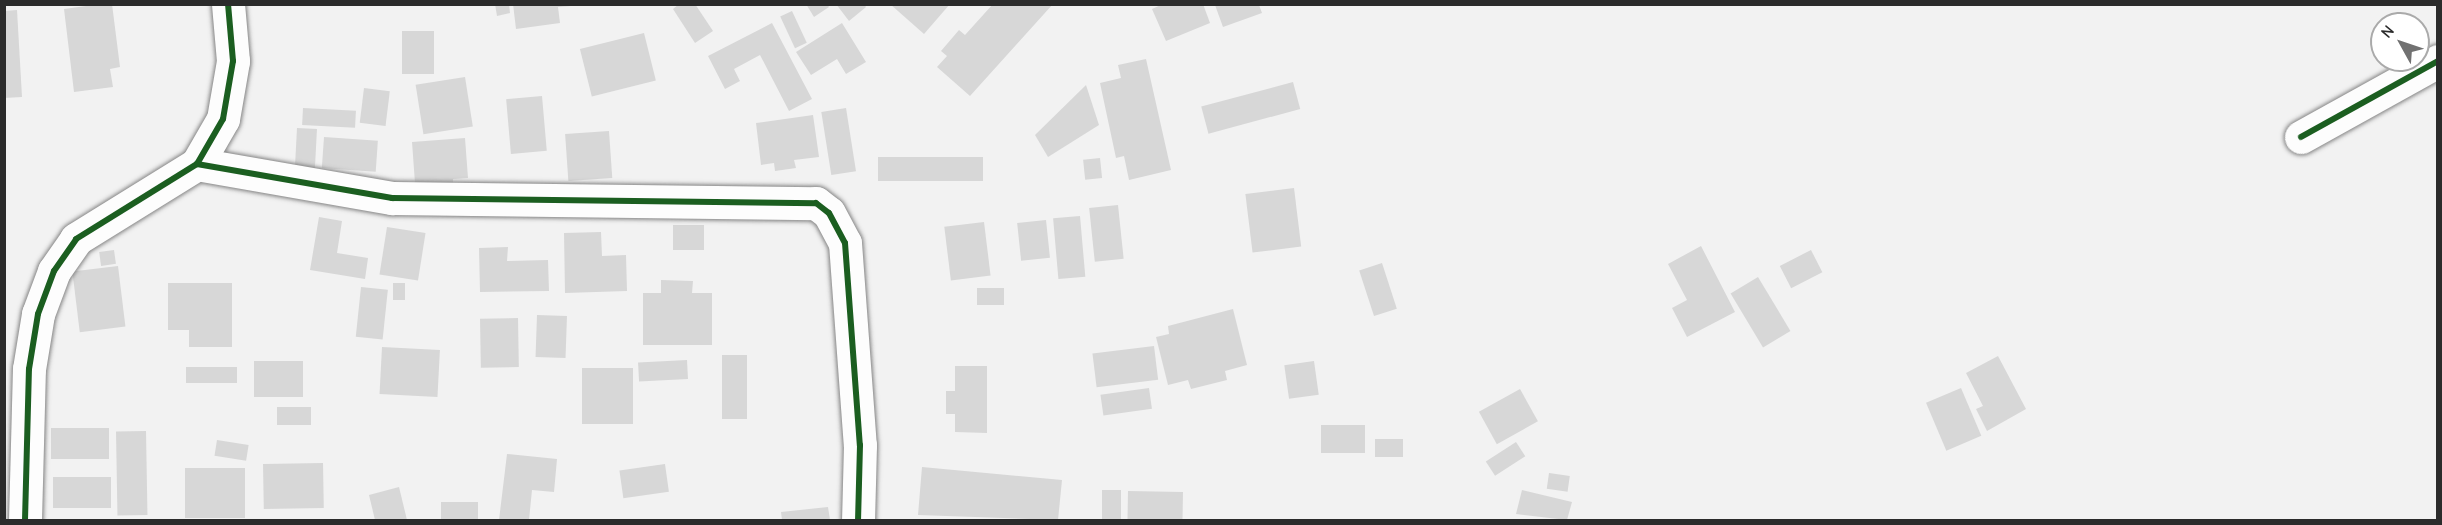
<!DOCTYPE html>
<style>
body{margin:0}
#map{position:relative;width:2442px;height:525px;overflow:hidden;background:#f2f2f2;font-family:"Comic Neue",sans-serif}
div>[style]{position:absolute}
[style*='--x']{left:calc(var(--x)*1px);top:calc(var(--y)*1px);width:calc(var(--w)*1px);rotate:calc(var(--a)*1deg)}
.building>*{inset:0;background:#d7d7d7;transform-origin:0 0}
.roads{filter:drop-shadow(0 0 2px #858585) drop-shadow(0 0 2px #858585)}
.minor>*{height:33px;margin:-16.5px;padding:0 16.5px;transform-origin:16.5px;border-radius:16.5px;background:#fdfdfd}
.cycleway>*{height:6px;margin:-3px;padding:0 3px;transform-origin:3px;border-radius:3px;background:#1b5e20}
span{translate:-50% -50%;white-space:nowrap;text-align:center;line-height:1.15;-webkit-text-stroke:5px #fff;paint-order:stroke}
.frame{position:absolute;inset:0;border:6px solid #2b2b2b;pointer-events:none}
.north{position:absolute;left:2370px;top:12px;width:60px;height:60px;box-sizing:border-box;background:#fff;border:2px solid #aaa;border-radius:50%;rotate:310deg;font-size:16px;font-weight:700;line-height:24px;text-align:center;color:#2b2b2b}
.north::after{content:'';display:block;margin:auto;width:21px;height:27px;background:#717171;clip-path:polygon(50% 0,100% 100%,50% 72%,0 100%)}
</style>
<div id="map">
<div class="building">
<div style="clip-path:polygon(101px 4px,112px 4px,120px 67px,110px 69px,113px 87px,74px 92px,64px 9px)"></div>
<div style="clip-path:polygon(495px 4px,509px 4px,510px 13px,497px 16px)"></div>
<div style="clip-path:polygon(513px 4px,571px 4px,571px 6px,558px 7px,560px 23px,516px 29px)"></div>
<div style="clip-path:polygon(679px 4px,695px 4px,713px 31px,695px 43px,673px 9px)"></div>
<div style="clip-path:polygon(806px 4px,827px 4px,829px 7px,814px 17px)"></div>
<div style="clip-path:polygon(836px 4px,864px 4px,866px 7px,849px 21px)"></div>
<div style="clip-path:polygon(890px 4px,950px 4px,924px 34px)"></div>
<div style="clip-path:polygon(993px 4px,1053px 4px,970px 96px,937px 67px,947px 56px,941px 51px,959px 30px,965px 35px)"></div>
<div style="clip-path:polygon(1163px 4px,1203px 4px,1210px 23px,1166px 41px,1152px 9px)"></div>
<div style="clip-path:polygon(1215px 5px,1259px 5px,1262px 13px,1223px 27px)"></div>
<div style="clip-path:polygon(17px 10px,22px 97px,4px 98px,4px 11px)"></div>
<div style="left:792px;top:11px;width:35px;height:13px;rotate:65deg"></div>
<div style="clip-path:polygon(772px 23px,812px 99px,789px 111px,760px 55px,734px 69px,740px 81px,725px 89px,708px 56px)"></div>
<div style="clip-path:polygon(842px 23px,866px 62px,846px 74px,837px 59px,811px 75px,796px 52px)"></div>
<div style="left:402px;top:31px;width:32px;height:43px"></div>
<div style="left:644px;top:33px;width:49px;height:66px;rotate:76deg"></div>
<div style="clip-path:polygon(1146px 59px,1171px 170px,1129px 180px,1124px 156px,1116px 158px,1100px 83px,1121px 78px,1118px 65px)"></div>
<div style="left:465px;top:77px;width:50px;height:50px;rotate:81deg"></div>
<div style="left:1293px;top:82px;width:28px;height:95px;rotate:75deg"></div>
<div style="clip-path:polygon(1086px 85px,1099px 125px,1048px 157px,1035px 135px)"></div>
<div style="left:364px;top:88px;width:26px;height:35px;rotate:7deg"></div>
<div style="left:542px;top:96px;width:55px;height:36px;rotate:85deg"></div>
<div style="left:303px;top:108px;width:53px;height:17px;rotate:3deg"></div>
<div style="left:846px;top:108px;width:64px;height:25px;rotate:81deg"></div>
<div style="clip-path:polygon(813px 115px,819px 157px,794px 160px,796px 168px,775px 171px,774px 163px,761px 165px,756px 123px)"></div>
<div style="left:297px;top:128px;width:20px;height:48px;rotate:3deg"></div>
<div style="left:609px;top:131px;width:47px;height:44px;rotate:86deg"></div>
<div style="left:324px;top:137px;width:54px;height:31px;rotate:4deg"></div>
<div style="clip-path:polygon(465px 138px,468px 178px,453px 179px,453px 185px,415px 183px,412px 142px)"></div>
<div style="left:983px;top:157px;width:24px;height:105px;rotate:90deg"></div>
<div style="left:1100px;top:158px;width:20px;height:17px;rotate:84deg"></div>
<div style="left:1294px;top:188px;width:59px;height:49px;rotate:83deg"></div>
<div style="left:1118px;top:205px;width:54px;height:29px;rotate:84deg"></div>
<div style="left:1080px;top:216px;width:61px;height:27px;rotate:85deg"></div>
<div style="clip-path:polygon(319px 217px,342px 221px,337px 253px,368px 258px,365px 279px,310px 270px)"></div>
<div style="left:1046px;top:220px;width:38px;height:29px;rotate:84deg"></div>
<div style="left:984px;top:222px;width:54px;height:40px;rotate:83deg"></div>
<div style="left:673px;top:225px;width:31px;height:25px"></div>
<div style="left:387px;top:227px;width:39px;height:48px;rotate:9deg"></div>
<div style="clip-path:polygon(601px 232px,602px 256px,626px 255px,627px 291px,565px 293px,564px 233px)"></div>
<div style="clip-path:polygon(1701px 246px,1735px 312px,1687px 337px,1672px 308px,1687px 300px,1668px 264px)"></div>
<div style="clip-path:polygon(508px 247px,507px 261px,548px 260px,549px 291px,480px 292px,479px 248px)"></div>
<div style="left:114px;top:250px;width:14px;height:15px;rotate:82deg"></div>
<div style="left:1811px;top:250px;width:25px;height:35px;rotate:63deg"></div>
<div style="left:1382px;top:263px;width:48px;height:24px;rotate:72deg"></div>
<div style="left:118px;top:266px;width:61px;height:46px;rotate:83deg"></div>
<div style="left:1758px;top:277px;width:63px;height:32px;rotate:59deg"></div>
<div style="clip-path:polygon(661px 280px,693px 281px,692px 293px,712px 293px,712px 345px,643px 345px,643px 293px,661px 293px)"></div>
<div style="clip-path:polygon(168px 283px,232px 283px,232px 347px,189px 347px,189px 330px,168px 330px)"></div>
<div style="left:393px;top:283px;width:12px;height:17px"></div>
<div style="left:361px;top:287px;width:27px;height:50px;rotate:6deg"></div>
<div style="left:1004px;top:288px;width:17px;height:27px;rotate:90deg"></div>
<div style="clip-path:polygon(1233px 309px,1247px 365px,1225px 371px,1227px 380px,1191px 389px,1188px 380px,1168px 385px,1156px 337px,1169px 334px,1168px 326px)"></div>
<div style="left:537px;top:315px;width:30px;height:42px;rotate:2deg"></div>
<div style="left:518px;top:318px;width:49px;height:38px;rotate:89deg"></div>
<div style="left:1154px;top:346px;width:34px;height:62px;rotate:83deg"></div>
<div style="left:382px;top:347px;width:58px;height:47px;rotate:3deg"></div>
<div style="left:722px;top:355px;width:25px;height:64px"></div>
<div style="clip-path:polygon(1998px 356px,2026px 409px,1987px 431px,1976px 409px,1983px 406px,1966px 373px)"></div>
<div style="left:687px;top:360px;width:19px;height:49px;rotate:87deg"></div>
<div style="left:303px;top:361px;width:36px;height:49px;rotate:90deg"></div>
<div style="left:1314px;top:361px;width:34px;height:30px;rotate:82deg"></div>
<div style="clip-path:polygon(955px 366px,987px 366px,987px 433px,955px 432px,955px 414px,946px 414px,946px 391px,955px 391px)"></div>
<div style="left:186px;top:367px;width:51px;height:16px"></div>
<div style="left:582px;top:368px;width:51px;height:56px"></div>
<div style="left:1149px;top:388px;width:21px;height:49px;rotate:82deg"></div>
<div style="left:1961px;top:388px;width:52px;height:38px;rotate:67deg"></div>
<div style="left:1520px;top:389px;width:37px;height:47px;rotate:61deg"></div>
<div style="left:311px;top:407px;width:18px;height:34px;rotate:90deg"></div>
<div style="left:1321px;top:425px;width:44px;height:28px"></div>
<div style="left:109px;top:428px;width:31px;height:58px;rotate:90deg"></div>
<div style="left:146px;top:431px;width:84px;height:30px;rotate:89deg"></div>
<div style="left:1403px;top:439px;width:18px;height:28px;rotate:90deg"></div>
<div style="left:217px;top:440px;width:32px;height:16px;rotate:9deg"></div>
<div style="left:1516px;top:442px;width:17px;height:36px;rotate:57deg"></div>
<div style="clip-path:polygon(507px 454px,557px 459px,554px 492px,532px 490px,529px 520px,499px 520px)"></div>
<div style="left:323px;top:463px;width:45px;height:60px;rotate:89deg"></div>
<div style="left:665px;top:464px;width:28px;height:46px;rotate:82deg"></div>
<div style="clip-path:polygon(922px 467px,1062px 480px,1058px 520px,918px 515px)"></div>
<div style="left:185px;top:468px;width:60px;height:50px"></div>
<div style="left:1549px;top:473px;width:21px;height:16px;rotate:8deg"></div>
<div style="left:53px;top:477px;width:58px;height:31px"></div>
<div style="clip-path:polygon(399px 487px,407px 520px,375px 520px,369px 495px)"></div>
<div style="left:1102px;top:490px;width:19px;height:30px"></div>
<div style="clip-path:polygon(1522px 490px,1572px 502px,1567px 520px,1516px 514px)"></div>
<div style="left:1128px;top:491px;width:55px;height:29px;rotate:1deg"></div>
<div style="left:441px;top:502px;width:37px;height:18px"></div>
<div style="clip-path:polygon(828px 507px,830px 520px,782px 520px,781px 512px)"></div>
</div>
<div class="roads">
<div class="minor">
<div style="--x:2301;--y:137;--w:157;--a:-29"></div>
<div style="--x:197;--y:164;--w:198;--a:9.9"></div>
<div style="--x:392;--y:198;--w:424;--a:0.7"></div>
<div style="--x:816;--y:203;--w:16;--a:38"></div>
<div style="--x:829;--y:213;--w:34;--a:62"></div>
<div style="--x:845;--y:243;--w:203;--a:85.8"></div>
<div style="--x:860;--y:445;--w:75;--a:91.5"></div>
<div style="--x:25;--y:520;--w:151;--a:-88.5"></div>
<div style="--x:29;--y:369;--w:56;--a:-80.7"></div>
<div style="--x:38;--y:314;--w:46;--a:-69.6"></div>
<div style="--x:54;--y:271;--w:39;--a:-55"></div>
<div style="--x:76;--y:239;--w:142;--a:-31.8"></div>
<div style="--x:197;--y:164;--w:52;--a:-60"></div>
<div style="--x:223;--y:119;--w:59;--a:-80.2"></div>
<div style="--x:233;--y:61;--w:57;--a:-95"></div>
</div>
</div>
<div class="cycleway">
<div style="--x:2301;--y:137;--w:157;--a:-29"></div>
<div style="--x:197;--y:164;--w:198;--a:9.9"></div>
<div style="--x:392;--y:198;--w:424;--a:0.7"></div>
<div style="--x:816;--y:203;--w:16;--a:38"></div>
<div style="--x:829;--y:213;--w:34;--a:62"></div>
<div style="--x:845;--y:243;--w:203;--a:85.8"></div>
<div style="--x:860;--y:445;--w:75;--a:91.5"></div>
<div style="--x:25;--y:520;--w:151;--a:-88.5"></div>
<div style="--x:29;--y:369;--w:56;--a:-80.7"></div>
<div style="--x:38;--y:314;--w:46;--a:-69.6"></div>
<div style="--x:54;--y:271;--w:39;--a:-55"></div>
<div style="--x:76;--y:239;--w:142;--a:-31.8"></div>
<div style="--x:197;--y:164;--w:52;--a:-60"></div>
<div style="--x:223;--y:119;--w:59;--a:-80.2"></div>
<div style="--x:233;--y:61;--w:57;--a:-95"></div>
</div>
<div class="frame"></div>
<div class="north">N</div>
</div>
